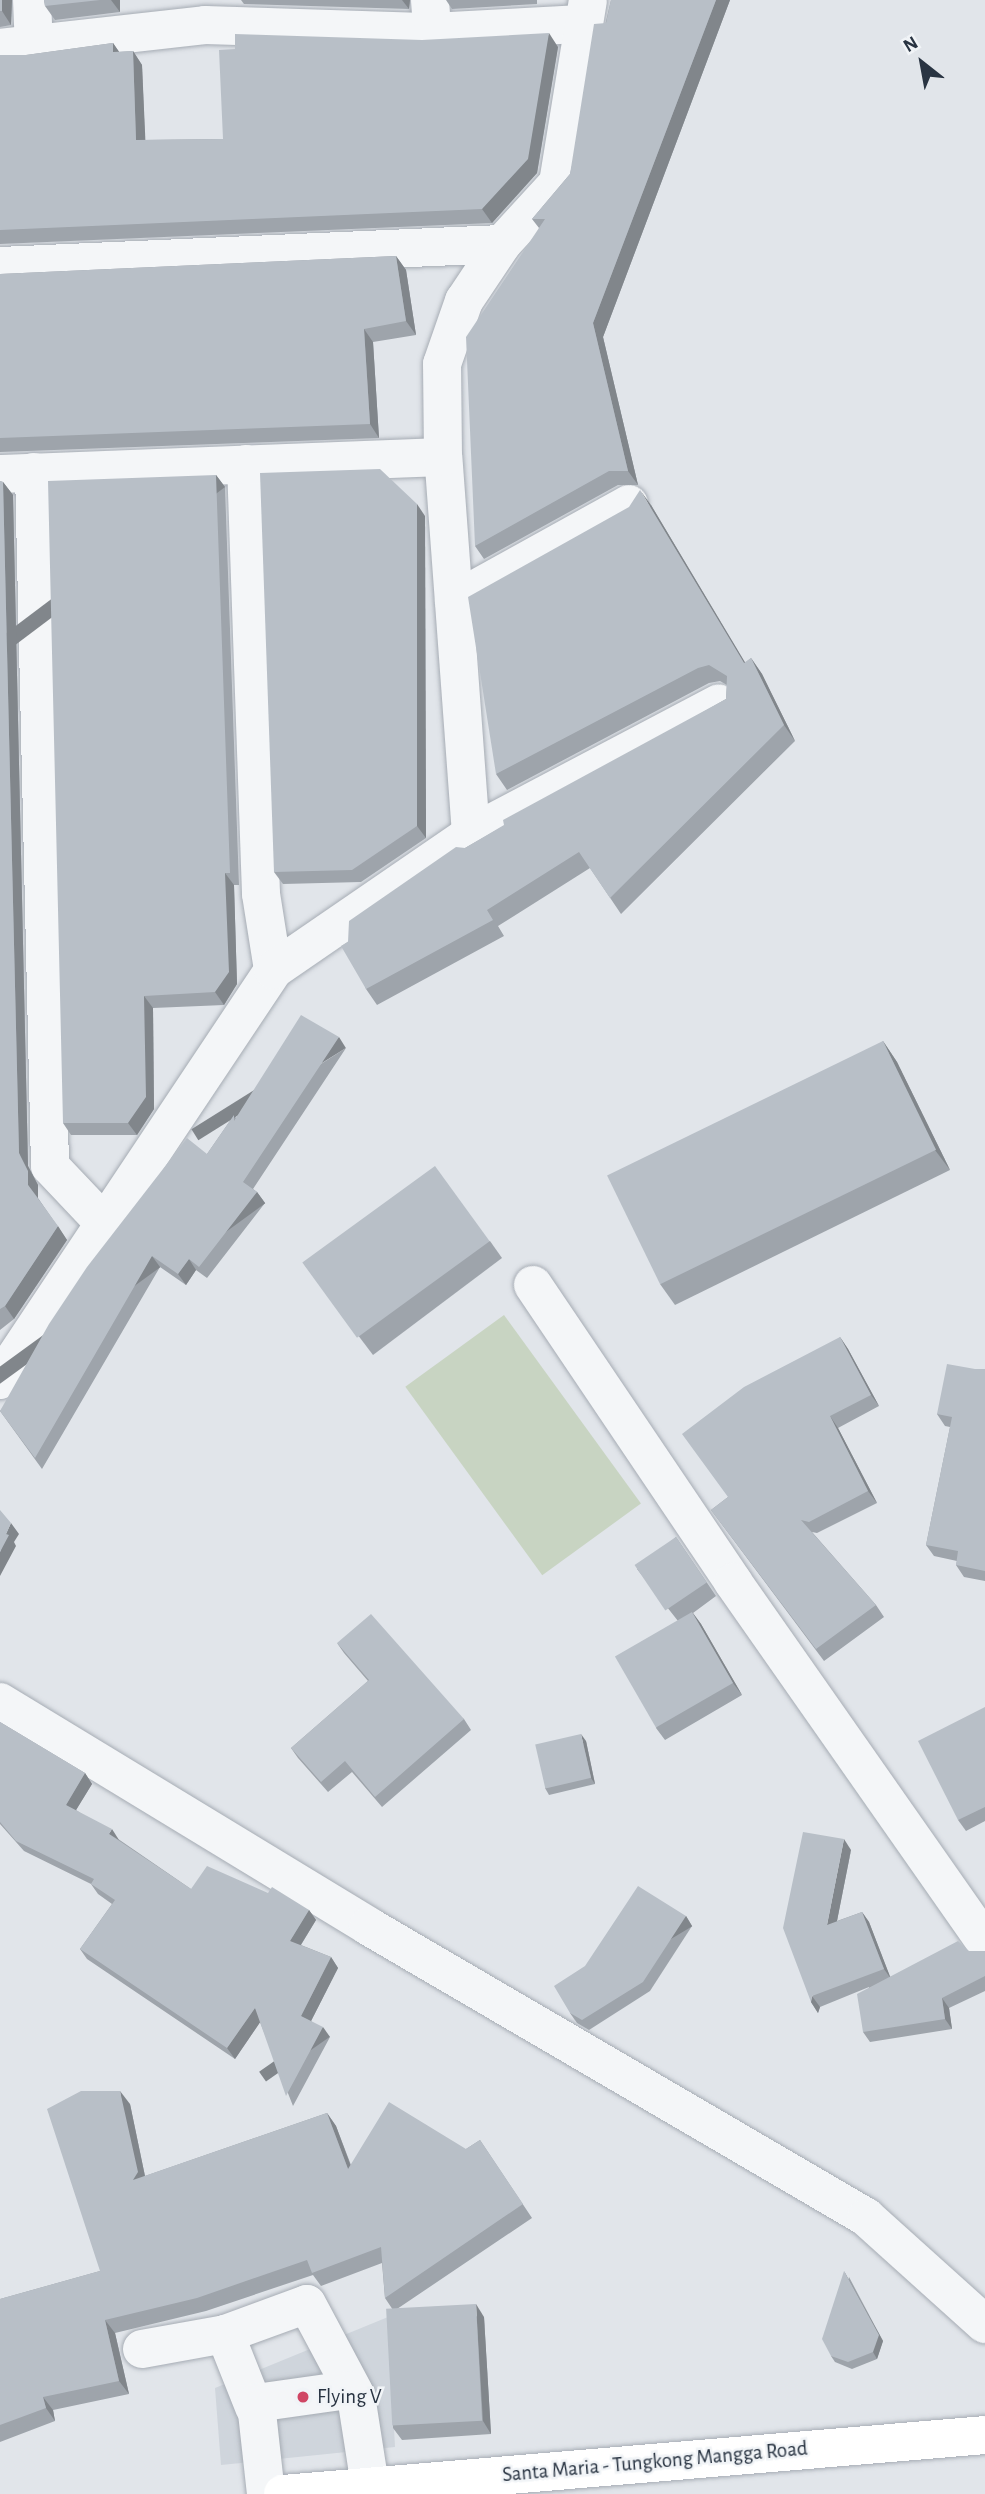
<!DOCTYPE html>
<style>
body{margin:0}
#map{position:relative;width:985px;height:2494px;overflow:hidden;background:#e1e5ea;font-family:"Alegreya Sans",sans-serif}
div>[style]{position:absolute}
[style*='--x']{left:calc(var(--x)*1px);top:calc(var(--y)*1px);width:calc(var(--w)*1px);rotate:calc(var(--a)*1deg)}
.built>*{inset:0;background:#cfd5dc}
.green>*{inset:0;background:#c8d4c2;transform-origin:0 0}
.roads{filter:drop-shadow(0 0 2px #a6acb4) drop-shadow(0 0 2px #a6acb4)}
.minor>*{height:38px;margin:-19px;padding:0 19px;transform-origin:19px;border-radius:19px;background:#f4f6f8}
.major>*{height:38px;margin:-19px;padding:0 19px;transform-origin:19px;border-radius:19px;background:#fff}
.wall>*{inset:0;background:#9ea4ab}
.shaded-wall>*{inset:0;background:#81868b;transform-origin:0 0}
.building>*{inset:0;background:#b8bfc7;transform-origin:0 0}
.dots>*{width:19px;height:19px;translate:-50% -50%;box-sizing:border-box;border:4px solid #f1f4f7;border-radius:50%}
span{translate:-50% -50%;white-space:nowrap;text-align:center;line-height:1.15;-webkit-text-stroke:5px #f1f4f7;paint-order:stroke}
.poi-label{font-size:21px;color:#293442}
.left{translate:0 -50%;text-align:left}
.street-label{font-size:21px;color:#293442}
.north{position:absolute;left:887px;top:28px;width:70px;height:70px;-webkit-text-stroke:5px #f1f4f7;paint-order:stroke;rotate:329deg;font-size:19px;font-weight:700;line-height:28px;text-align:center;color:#293442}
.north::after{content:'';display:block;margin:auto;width:24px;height:32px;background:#293442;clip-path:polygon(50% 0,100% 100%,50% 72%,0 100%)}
</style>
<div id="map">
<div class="built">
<div style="clip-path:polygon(388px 2317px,395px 2447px,221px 2465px,215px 2388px)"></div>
</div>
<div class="green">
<div style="left:504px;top:1315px;width:233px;height:122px;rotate:54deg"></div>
</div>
<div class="roads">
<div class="minor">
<div style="--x:32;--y:0;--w:47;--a:87.6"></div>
<div style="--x:430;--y:0;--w:32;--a:86"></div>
<div style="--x:0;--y:48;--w:206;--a:-6.4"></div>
<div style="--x:205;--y:25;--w:227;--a:1.8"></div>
<div style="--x:432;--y:32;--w:150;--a:-3.1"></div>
<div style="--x:0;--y:266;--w:502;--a:-2.51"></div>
<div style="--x:246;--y:464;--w:430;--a:88"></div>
<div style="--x:261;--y:894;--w:77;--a:81"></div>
<div style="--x:34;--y:472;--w:694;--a:88.68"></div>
<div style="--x:50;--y:1166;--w:79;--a:46.5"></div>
<div style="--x:0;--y:474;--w:443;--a:-2.2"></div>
<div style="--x:454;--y:601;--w:200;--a:-29"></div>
<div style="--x:471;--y:834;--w:280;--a:-27.8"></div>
<div style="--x:533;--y:1285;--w:358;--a:56"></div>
<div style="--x:733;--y:1582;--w:439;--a:55"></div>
<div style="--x:0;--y:1380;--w:493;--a:-56.3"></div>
<div style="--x:273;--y:970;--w:240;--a:-34.5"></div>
<div style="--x:471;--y:834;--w:378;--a:-94.2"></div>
<div style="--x:443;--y:457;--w:93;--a:-90.6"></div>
<div style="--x:442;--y:364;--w:67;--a:-70.8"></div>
<div style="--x:464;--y:301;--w:69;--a:-56.3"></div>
<div style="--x:502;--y:244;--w:83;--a:-47.4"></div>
<div style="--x:558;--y:183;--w:185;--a:-80.7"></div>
<div style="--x:0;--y:1702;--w:431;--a:31.3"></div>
<div style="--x:368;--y:1926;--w:577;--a:30.3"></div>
<div style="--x:866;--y:2217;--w:160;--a:42"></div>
<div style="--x:225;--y:2334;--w:79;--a:68.3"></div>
<div style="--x:142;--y:2349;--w:84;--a:-10.2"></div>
<div style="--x:225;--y:2334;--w:87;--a:-20.1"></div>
<div style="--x:307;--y:2304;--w:100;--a:61.9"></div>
<div style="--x:266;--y:2494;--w:92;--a:-96.3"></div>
<div style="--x:256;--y:2403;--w:93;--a:-8"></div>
<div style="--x:348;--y:2390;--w:10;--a:37"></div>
<div style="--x:356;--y:2396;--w:90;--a:81.1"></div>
</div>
<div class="major">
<div style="--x:283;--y:2494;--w:704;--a:-4.8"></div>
</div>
</div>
<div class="wall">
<div style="clip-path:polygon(0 0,12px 0,11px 25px,0 27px)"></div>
<div style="clip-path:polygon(44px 0,120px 0,120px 12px,55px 20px,45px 6px)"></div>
<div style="clip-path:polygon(241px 0,410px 0,409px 9px,244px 4px)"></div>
<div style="clip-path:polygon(446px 0,537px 0,537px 4px,452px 9px)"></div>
<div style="clip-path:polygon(611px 0,730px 0,603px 337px,638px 485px,618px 485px,484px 559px,475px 546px,539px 228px,532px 219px,570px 174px)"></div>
<div style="clip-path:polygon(113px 43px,119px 52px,133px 51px,142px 65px,145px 140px,223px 139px,558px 47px,537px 173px,492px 223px,0 244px,0 55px,26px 55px)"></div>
<div style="clip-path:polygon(396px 256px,406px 270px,416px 335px,373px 342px,379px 438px,0 452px,0 274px)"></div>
<div style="clip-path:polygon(216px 475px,225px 487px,239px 885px,234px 885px,237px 984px,224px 1005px,153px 1008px,154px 1109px,137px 1135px,71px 1135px,63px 1123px)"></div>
<div style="clip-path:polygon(0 481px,3px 482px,13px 495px,28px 1166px,38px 1185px,38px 1198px,67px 1240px,14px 1319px,0 1330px)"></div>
<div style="clip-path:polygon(651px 505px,745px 663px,751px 658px,762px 674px,795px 741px,621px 914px,590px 868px,498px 926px,504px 936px,377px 1005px,366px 989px,348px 942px,465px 848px,726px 699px,727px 685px,720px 681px,709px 683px,507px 790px,496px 774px)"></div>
<div style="clip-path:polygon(425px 516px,426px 838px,361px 882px,283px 884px,274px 872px)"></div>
<div style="clip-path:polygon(883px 1041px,897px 1062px,950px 1170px,675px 1305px,660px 1284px)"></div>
<div style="clip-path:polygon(346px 1048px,253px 1189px,257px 1192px,265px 1203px,207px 1278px,196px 1270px,186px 1285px,160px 1267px,42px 1469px,0 1411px,207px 1154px,234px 1115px,236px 1118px)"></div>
<div style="clip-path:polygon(490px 1241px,502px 1258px,373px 1355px,304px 1264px)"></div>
<div style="clip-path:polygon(840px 1337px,848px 1349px,879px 1406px,838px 1428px,877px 1503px,817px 1533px,812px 1532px,876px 1605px,884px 1617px,824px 1661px,711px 1510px,728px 1497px)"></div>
<div style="clip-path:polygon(975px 1369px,985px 1369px,985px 1581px,964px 1577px,956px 1565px,957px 1561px,934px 1556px,926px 1545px,950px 1427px,945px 1426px,937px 1414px)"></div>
<div style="clip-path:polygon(676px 1537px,716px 1596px,693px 1613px,701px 1624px,742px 1695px,665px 1740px,656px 1728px,678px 1621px,637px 1569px)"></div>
<div style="clip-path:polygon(337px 1643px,464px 1719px,471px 1730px,382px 1807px,352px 1772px,328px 1792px,298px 1758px,291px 1748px,368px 1681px,344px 1653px)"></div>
<div style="clip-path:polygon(985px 1707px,985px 1821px,966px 1831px,958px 1820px)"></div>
<div style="clip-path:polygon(0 1722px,85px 1773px,92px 1784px,76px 1810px,191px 1889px,309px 1910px,316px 1920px,301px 1945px,331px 1957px,338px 1968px,311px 2021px,330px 2037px,293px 2106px,260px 2022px,235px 2059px,87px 1959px,80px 1949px,112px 1904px,98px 1894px,91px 1884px,24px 1851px,0 1824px)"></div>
<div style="clip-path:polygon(586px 1741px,595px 1784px,549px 1795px,545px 1788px)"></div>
<div style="clip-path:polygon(851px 1850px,837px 1921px,862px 1912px,869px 1922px,890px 1977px,969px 1951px,985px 1951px,985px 1991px,949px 2008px,952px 2029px,870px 2042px,863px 2032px,869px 1987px,820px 2007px,818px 2013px,811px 2002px)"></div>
<div style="clip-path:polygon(686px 1916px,692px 1926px,650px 1991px,589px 2030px,577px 2023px,570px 2013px)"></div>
<div style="clip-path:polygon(130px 2104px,145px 2176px,327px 2113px,336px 2126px,351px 2165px,466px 2149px,480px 2140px,532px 2218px,397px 2309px,484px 2317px,491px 2434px,402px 2440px,393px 2428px,393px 2310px,385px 2298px,382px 2263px,321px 2286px,313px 2275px,206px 2311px,115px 2333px,129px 2394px,53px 2410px,55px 2421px,0 2442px,0 2299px,100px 2271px)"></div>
<div style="clip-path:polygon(849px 2277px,883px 2341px,877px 2359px,852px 2369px,835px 2362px,831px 2356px)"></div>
</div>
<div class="shaded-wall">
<div style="clip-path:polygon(2px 0,12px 0,11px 25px,2px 11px)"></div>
<div style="clip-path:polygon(111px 0,120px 0,120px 12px)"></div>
<div style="clip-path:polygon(402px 0,410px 0,409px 9px)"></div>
<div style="clip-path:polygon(716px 0,730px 0,603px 337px,638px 485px,628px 471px,593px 323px)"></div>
<div style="clip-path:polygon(549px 33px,558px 47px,537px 173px,492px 223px,482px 209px)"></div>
<div style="clip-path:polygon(113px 43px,122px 56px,113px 52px)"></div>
<div style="clip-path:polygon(133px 51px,142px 65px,146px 154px,136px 140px)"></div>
<div style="clip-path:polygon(396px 256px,406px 270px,416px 335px,406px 321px)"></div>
<div style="clip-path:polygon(364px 329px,373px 342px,379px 438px,370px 424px)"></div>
<div style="left:216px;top:475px;width:15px;height:398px;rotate:53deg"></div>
<div style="clip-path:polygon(3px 482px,13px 495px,28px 1166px,38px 1185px,38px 1198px,28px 1185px,19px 1153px)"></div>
<div style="clip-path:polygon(640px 490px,651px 505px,755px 679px,744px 663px)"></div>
<div style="clip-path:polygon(417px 504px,425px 516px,426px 838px,417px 826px)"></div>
<div style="clip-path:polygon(751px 658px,762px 674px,795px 741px,784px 725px)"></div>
<div style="clip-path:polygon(225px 873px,234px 885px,237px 984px,224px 1005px,215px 992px)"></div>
<div style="clip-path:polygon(144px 996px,153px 1008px,154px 1109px,137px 1135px,128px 1123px)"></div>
<div style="left:339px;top:1037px;width:13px;height:174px;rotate:58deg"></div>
<div style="clip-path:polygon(883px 1041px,897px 1062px,950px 1170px,935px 1150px)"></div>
<div style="left:257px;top:1192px;width:14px;height:95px;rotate:54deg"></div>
<div style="clip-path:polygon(58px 1226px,67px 1240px,14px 1319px,5px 1306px)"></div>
<div style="left:152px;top:1256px;width:14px;height:233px;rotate:54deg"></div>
<div style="clip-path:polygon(189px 1259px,196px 1270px,186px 1285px,178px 1274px)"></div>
<div style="clip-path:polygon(840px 1337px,848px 1349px,879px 1406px,871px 1395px)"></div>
<div style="clip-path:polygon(830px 1416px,838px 1428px,877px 1503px,868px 1491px)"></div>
<div style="clip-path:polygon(11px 1523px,19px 1534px,14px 1542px,16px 1546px,0 1576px,0 1552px,6px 1534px)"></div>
<div style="clip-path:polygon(692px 1612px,701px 1624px,742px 1695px,733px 1683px)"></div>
<div style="clip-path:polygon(581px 1734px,586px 1741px,595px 1784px,591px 1778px)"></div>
<div style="clip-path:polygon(85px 1773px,92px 1784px,73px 1815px,66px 1805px)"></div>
<div style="clip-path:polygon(112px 1829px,119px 1840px,109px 1834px)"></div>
<div style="clip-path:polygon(844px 1839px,851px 1850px,834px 1936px,827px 1925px)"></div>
<div style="clip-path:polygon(309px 1910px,316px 1920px,297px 1951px,290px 1941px)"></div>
<div style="clip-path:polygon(862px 1912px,869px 1922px,891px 1979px,884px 1969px)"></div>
<div style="left:686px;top:1916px;width:12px;height:79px;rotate:59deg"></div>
<div style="clip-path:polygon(331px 1957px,338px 1968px,308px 2027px,301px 2016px)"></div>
<div style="clip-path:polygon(812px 1996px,820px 2007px,818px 2013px,811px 2002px)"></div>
<div style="clip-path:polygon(942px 1998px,949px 2008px,952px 2029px,945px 2019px)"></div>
<div style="clip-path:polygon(255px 2008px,263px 2018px,235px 2059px,227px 2048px)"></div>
<div style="left:323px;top:2027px;width:12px;height:78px;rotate:55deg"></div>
<div style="clip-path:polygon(120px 2091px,130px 2104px,147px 2186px,133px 2180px)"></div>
<div style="clip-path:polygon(327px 2113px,336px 2126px,357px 2183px,348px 2169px)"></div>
<div style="clip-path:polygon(844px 2271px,883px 2341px,877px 2359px,873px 2352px)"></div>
<div style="clip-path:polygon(476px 2304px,484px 2317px,491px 2434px,483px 2421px)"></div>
<div style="clip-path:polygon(105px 2320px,115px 2333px,129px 2394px,119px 2381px)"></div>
<div style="clip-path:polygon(43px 2397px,53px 2410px,55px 2421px,46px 2408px)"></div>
</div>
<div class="building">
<div style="left:0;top:0;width:2px;height:11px"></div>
<div style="clip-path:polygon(44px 0,100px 0,45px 6px)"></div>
<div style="clip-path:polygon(611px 0,716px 0,593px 323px,628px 471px,609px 471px,475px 546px,466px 337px,545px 219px,532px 219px,570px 174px,594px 24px,606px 23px)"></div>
<div style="clip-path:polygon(549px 33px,528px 159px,482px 209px,0 230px,0 55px,26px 55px,113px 43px,113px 52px,133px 51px,136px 140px,223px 139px,219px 50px,235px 49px,235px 34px,422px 40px)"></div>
<div style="clip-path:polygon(396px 256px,406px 321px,364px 329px,370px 424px,0 438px,0 274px)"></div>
<div style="clip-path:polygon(380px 469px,417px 504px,417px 826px,352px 870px,274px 872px,260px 473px)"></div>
<div style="clip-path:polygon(216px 475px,230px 873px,225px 873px,229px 972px,215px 992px,144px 996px,146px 1097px,128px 1123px,63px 1123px,48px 481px)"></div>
<div style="clip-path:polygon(0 481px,3px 482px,19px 1153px,28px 1171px,28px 1185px,58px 1226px,5px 1306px,0 1309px)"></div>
<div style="clip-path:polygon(640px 490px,744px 663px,751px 658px,784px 725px,610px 898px,579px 852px,487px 910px,493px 920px,366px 989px,341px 946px,348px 942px,349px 921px,456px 847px,465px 848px,504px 825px,503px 820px,726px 699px,727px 676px,709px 665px,698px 668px,496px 774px,468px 597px,629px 507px)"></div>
<div style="clip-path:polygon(301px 1015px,339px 1037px,243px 1182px,257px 1192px,199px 1267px,189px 1259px,178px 1274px,152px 1256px,35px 1458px,0 1411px,49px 1324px,87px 1267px,187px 1138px,207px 1154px,234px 1115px,234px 1121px)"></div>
<div style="left:883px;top:1041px;width:121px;height:307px;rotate:64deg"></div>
<div style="left:435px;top:1166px;width:93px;height:164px;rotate:54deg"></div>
<div style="clip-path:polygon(840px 1337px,871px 1395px,830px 1416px,868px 1491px,809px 1522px,801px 1520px,876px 1605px,816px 1649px,711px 1510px,728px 1497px,682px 1434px,744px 1387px)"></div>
<div style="clip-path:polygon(947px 1364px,975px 1369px,985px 1369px,985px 1571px,956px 1565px,958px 1551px,926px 1545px,952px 1417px,937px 1414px)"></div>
<div style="clip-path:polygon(0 1510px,11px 1523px,6px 1534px,9px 1535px,0 1552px)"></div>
<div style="left:676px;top:1537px;width:55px;height:50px;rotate:56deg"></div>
<div style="left:692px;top:1612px;width:82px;height:89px;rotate:60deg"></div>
<div style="clip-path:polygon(371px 1614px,464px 1719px,375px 1797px,345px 1761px,321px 1782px,291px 1748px,369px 1680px,337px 1643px)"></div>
<div style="clip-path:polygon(985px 1707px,985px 1807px,958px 1820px,918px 1741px)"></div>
<div style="clip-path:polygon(0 1722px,85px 1773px,66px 1805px,112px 1829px,109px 1834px,191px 1889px,207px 1866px,268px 1893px,272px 1887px,309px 1910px,290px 1941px,331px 1957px,301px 2016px,323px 2027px,286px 2096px,255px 2008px,227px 2048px,80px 1949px,115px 1900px,91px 1884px,94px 1879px,16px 1841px,0 1822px)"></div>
<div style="left:581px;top:1734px;width:45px;height:47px;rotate:77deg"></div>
<div style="clip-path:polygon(803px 1832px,844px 1839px,827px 1925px,862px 1912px,884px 1969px,812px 1996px,811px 2002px,783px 1928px)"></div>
<div style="clip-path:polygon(638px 1886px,686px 1916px,643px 1982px,582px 2020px,570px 2013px,554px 1986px,585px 1966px)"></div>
<div style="clip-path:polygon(958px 1941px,969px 1951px,985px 1951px,985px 1976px,942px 1998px,945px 2019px,863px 2032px,857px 1994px)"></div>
<div style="clip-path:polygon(81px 2091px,120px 2091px,138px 2172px,133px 2180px,327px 2113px,348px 2169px,389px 2102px,466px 2149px,480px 2140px,523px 2204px,385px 2298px,381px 2247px,312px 2273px,307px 2260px,197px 2298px,105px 2320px,119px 2381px,43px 2397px,46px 2408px,0 2425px,0 2299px,100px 2271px,47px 2109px)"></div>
<div style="clip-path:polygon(844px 2271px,879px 2335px,873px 2352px,848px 2362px,831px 2356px,822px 2339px)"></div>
<div style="left:476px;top:2304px;width:117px;height:90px;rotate:87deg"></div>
</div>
<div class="dots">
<div style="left:303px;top:2397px;background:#d04664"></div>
</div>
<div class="poi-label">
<span class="left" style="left:317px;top:2397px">Flying V</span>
</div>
<div class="street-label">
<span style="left:655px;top:2462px;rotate:-5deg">Santa Maria - Tungkong Mangga Road</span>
</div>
<div class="north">N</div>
</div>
